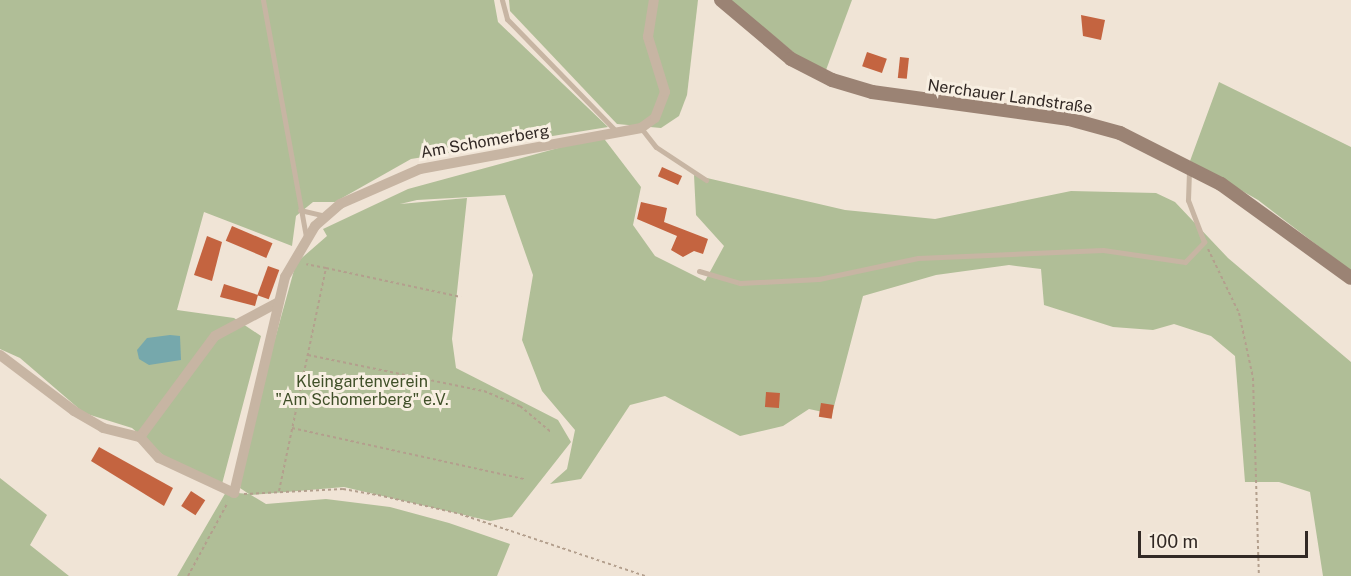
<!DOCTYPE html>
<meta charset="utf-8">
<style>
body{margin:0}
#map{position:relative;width:1351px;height:576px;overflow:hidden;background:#f0e4d6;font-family:"Public Sans",sans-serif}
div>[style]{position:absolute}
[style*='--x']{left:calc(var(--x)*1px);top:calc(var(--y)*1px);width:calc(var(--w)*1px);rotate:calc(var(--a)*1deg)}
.green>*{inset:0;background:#b0be97}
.water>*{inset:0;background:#76a8ac}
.building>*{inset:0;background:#c46440;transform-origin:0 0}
.path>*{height:2px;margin-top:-1px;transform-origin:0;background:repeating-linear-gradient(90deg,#b39f8d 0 3px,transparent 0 6px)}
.service>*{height:5px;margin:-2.5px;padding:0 2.5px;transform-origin:2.5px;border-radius:2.5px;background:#c7b5a3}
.minor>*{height:10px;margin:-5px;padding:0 5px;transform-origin:5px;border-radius:5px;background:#c7b5a3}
.secondary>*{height:14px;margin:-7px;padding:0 7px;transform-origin:7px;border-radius:7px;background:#9b8374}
span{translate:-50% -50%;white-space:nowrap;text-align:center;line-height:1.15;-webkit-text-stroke:6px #f8efe2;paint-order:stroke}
.street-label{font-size:16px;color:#322925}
.park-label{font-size:16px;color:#405029}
.scale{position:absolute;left:1138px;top:531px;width:170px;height:27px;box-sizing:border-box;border:3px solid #322925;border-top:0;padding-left:8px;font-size:18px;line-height:21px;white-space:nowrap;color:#322925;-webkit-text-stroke:4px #f8efe2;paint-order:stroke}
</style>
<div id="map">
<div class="green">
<div style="clip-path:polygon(0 0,494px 0,498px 22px,608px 127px,411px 159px,335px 202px,313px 202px,296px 216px,292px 246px,204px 212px,177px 310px,234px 318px,261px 336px,222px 484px,164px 456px,132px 428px,84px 413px,20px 358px,0 349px)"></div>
<div style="clip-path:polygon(509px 0,698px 0,687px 95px,679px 116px,661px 128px,617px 124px,510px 11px)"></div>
<div style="clip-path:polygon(730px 0,852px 0,826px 70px,798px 56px)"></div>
<div style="clip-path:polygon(1219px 82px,1351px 147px,1351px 271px,1258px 200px,1190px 161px)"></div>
<div style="clip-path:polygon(602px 136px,641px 187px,633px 225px,655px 256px,705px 281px,724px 246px,696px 215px,694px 175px,845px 210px,935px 219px,1071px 191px,1156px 193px,1175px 202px,1228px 258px,1351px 362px,1351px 576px,1323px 576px,1310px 492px,1279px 482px,1245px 482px,1235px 356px,1211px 336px,1174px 324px,1153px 330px,1113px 327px,1044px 305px,1041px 269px,1009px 265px,936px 275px,863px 296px,832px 414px,809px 409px,783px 426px,740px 436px,665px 396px,630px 405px,581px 479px,550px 484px,567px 469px,575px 430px,542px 391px,522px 340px,533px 275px,505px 195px,417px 200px,400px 204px,467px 198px,452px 339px,456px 368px,558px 420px,571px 442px,512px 517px,490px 521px,344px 487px,251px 495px,266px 504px,326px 499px,390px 507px,449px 523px,510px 544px,497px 576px,177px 576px,226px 492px,249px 494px,240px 488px,247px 440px,296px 263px,327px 236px,323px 229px,408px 189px)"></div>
<div style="clip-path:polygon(0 478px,47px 515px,30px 545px,69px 576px,0 576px)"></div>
</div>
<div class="water">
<div style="clip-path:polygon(170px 335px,180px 336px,181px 360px,149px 365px,139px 359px,137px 350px,147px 338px)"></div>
</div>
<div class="building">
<div style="clip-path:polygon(1081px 15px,1105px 20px,1101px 40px,1083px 36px)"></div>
<div style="left:867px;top:52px;width:21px;height:15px;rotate:19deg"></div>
<div style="left:900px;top:57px;width:9px;height:21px;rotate:6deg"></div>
<div style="left:662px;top:167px;width:22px;height:10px;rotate:24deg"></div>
<div style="clip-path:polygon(641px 202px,667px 208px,664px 222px,708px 239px,703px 254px,694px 251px,683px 257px,671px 250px,677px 236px,637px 219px)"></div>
<div style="left:232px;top:226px;width:44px;height:16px;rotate:23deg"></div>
<div style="clip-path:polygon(207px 236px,222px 242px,212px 281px,194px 275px)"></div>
<div style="left:268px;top:266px;width:12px;height:31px;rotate:20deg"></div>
<div style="clip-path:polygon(224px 284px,258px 295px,255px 306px,220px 297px)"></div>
<div style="left:766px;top:392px;width:14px;height:15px;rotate:4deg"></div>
<div style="left:821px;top:403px;width:13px;height:14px;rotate:9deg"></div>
<div style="clip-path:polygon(99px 447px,173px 488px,164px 506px,91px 461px)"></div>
<div style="left:191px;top:491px;width:17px;height:18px;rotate:33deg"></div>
</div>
<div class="path">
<div style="--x:1208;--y:249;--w:71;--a:64.2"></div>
<div style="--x:1239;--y:313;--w:66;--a:77.8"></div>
<div style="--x:1253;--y:378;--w:198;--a:88.3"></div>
<div style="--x:326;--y:268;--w:138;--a:12.1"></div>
<div style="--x:308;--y:355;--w:180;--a:11.6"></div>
<div style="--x:484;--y:391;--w:39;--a:23"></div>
<div style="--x:520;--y:406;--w:42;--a:40.2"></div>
<div style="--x:292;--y:428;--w:238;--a:12.4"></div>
<div style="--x:279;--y:491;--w:228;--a:-78.1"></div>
<div style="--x:326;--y:268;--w:20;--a:-169"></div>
<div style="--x:244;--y:494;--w:99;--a:-2.9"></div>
<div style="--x:343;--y:489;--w:36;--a:10"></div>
<div style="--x:378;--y:495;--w:84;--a:13"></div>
<div style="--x:460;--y:514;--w:195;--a:18.5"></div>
<div style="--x:188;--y:576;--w:84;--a:-61.6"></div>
</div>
<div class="service">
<div style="--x:263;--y:0;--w:241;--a:79.7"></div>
<div style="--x:502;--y:0;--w:20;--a:75"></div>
<div style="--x:507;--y:19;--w:158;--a:45.8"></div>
<div style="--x:641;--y:128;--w:24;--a:52"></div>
<div style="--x:656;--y:147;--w:60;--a:33.4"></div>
<div style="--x:300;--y:210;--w:26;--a:13"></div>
<div style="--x:699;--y:271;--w:43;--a:16.3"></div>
<div style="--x:740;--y:283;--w:79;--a:-2.9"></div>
<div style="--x:819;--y:279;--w:101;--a:-12"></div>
<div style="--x:918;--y:258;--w:185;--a:-2.5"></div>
<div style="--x:1103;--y:250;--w:83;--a:8.3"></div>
<div style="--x:1185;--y:262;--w:28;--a:-46"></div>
<div style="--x:1204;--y:242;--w:45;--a:-110.9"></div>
<div style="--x:1188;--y:200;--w:31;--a:-88"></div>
</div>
<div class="minor">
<div style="--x:0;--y:355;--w:93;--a:37.1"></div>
<div style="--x:74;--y:411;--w:34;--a:30"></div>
<div style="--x:103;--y:428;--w:38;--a:14"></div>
<div style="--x:140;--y:437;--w:126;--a:-53.4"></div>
<div style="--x:215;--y:336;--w:72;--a:-28"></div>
<div style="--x:140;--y:437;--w:28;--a:48"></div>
<div style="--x:159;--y:458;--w:83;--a:25"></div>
<div style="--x:234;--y:493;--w:222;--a:-76.7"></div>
<div style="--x:285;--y:277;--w:59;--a:-59.5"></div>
<div style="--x:315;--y:226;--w:33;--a:-41"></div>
<div style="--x:340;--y:204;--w:87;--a:-23.6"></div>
<div style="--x:420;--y:169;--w:225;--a:-10.5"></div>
<div style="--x:641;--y:128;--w:17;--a:-36"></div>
<div style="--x:655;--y:118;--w:28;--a:-69"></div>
<div style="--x:665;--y:92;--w:58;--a:-107.2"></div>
<div style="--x:648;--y:37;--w:37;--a:-81"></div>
</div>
<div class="secondary">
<div style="--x:721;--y:0;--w:92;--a:40.1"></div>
<div style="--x:791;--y:59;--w:46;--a:27.1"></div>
<div style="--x:832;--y:80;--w:42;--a:16.7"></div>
<div style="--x:872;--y:92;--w:199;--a:7.8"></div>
<div style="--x:1069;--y:119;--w:53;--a:15.4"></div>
<div style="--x:1120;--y:133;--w:113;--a:26.8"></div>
<div style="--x:1221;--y:184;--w:160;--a:35.9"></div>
</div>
<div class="street-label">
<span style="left:1010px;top:97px;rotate:8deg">Nerchauer Landstraße</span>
<span style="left:485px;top:142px;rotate:-10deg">Am Schomerberg</span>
</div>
<div class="park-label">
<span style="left:362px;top:391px">Kleingartenverein<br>"Am Schomerberg" e.V.</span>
</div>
<div class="scale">100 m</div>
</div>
